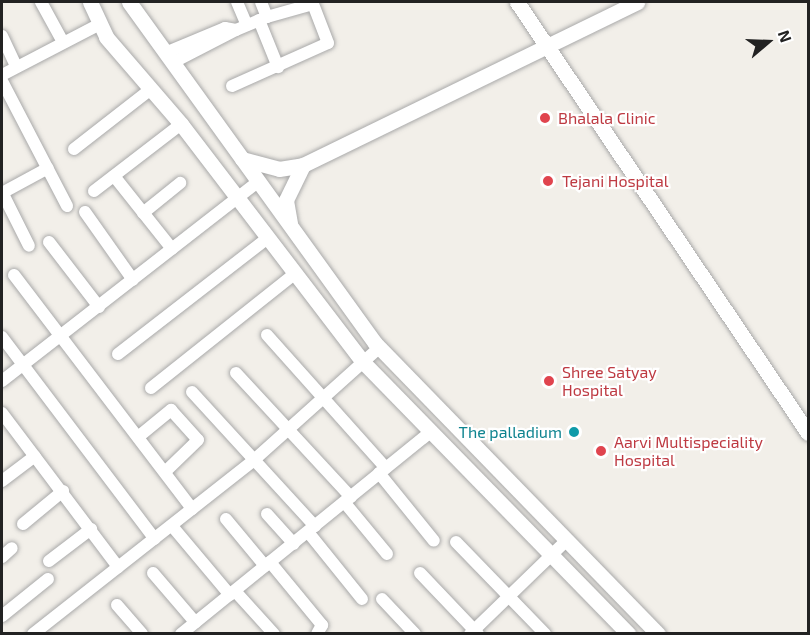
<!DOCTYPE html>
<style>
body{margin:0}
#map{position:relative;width:810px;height:635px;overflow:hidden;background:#f2efe9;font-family:"Exo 2",sans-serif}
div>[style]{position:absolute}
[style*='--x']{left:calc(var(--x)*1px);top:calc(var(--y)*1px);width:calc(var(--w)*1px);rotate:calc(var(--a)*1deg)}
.roads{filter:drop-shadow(0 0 2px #a9a9a9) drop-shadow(0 0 2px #a9a9a9)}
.minor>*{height:12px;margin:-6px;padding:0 6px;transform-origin:6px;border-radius:6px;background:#fff}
.tertiary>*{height:15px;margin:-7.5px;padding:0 7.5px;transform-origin:7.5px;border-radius:7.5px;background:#fff}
.dots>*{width:16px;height:16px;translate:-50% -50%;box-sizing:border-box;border:3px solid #fff;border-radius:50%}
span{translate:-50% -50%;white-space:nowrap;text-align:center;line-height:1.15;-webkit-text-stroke:4.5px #fff;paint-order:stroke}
.health-label{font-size:16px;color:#be3a42}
.left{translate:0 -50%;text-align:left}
.culture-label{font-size:16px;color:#0d838f}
.right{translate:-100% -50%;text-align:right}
.frame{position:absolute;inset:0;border:3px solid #222;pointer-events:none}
.north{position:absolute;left:738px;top:12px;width:60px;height:60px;-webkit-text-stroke:4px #fff;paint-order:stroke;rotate:71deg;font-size:16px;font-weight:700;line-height:24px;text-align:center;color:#222}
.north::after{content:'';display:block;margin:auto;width:21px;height:27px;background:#222;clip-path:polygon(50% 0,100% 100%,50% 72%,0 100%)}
</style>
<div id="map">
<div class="roads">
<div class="minor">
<div style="--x:41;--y:2;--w:46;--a:61.2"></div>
<div style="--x:237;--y:2;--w:25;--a:67"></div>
<div style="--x:259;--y:20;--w:51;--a:68"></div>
<div style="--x:236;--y:30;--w:34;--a:-23"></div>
<div style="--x:267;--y:17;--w:16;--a:-112"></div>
<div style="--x:2;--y:36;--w:33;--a:65"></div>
<div style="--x:165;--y:53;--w:65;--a:-22.6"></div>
<div style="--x:225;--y:28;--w:11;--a:10"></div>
<div style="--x:236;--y:30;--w:72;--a:152.7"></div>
<div style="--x:2;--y:75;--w:108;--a:-27.5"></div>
<div style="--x:2;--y:81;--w:141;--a:62.5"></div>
<div style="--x:232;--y:86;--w:105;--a:-24.1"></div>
<div style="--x:328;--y:43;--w:42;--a:-111"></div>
<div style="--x:313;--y:4;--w:48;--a:164.2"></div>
<div style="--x:74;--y:149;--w:98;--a:-37.9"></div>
<div style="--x:114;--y:176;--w:93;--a:51.5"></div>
<div style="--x:94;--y:191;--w:110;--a:-37.6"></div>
<div style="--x:2;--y:192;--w:60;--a:63.4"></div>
<div style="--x:2;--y:193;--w:52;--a:-28.5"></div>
<div style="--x:85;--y:212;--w:83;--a:54.8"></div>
<div style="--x:143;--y:213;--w:48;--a:-39"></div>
<div style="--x:49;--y:242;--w:82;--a:52.4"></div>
<div style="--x:14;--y:275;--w:294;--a:52.7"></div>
<div style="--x:267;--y:335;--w:178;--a:48.2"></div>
<div style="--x:2;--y:337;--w:253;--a:52.9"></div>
<div style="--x:118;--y:354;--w:187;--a:-37.8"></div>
<div style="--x:236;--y:373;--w:169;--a:47.2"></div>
<div style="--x:2;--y:381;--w:324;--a:-37.9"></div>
<div style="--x:151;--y:388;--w:181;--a:-38.5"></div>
<div style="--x:192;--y:392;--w:182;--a:47.5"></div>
<div style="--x:2;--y:413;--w:193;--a:53"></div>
<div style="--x:138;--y:437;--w:43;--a:-39.3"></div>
<div style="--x:171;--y:410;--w:40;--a:48"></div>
<div style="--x:198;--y:440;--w:46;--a:135.9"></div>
<div style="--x:379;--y:473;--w:87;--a:51"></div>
<div style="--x:2;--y:481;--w:41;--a:-37.1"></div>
<div style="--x:345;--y:503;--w:66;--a:50.5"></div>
<div style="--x:267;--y:514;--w:40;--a:48"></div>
<div style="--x:226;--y:519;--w:61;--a:50.3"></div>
<div style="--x:23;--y:524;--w:52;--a:-39.5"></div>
<div style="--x:172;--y:526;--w:90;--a:50"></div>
<div style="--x:308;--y:532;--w:86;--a:51.1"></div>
<div style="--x:456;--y:542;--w:128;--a:45.9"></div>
<div style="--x:2;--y:557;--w:13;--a:-42"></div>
<div style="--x:49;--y:561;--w:53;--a:-37.3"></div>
<div style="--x:270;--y:562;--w:82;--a:50.5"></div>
<div style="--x:322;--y:625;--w:10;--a:119"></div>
<div style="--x:153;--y:573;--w:65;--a:49.4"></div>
<div style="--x:420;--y:573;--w:84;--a:46.4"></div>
<div style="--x:235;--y:591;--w:58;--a:47.8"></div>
<div style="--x:382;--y:599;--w:48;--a:46.7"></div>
<div style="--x:117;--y:605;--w:38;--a:49"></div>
<div style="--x:2;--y:616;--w:59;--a:-38.8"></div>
<div style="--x:33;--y:634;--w:281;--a:-38.2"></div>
<div style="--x:254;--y:460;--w:168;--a:-41.9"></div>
<div style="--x:181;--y:634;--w:319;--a:-39"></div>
<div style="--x:470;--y:634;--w:135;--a:-44.1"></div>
</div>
<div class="tertiary">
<div style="--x:90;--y:2;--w:38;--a:65"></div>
<div style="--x:106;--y:37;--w:115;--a:49.2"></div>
<div style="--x:181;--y:124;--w:300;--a:52.6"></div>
<div style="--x:363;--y:362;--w:380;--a:45.7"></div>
<div style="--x:129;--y:2;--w:420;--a:54.2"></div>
<div style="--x:375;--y:343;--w:406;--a:45.8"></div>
<div style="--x:517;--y:2;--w:520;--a:55.97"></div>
<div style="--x:242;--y:159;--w:38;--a:15"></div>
<div style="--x:279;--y:169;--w:24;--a:-9"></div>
<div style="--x:303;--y:165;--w:372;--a:-26"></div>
<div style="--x:290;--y:223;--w:23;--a:-100"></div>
<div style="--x:286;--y:200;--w:39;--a:-64"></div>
</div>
</div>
<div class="dots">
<div style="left:545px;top:118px;background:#e0444e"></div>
<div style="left:548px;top:181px;background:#e0444e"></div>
<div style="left:549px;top:381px;background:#e0444e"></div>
<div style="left:574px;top:432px;background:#0f9aa8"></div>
<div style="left:601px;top:451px;background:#e0444e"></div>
</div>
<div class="health-label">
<span class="left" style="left:558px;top:118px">Bhalala Clinic</span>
<span class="left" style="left:562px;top:181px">Tejani Hospital</span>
<span class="left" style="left:562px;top:381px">Shree Satyay<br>Hospital</span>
<span class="left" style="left:614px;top:451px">Aarvi Multispeciality<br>Hospital</span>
</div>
<div class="culture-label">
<span class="right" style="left:562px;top:432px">The palladium</span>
</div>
<div class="frame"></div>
<div class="north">N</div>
</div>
